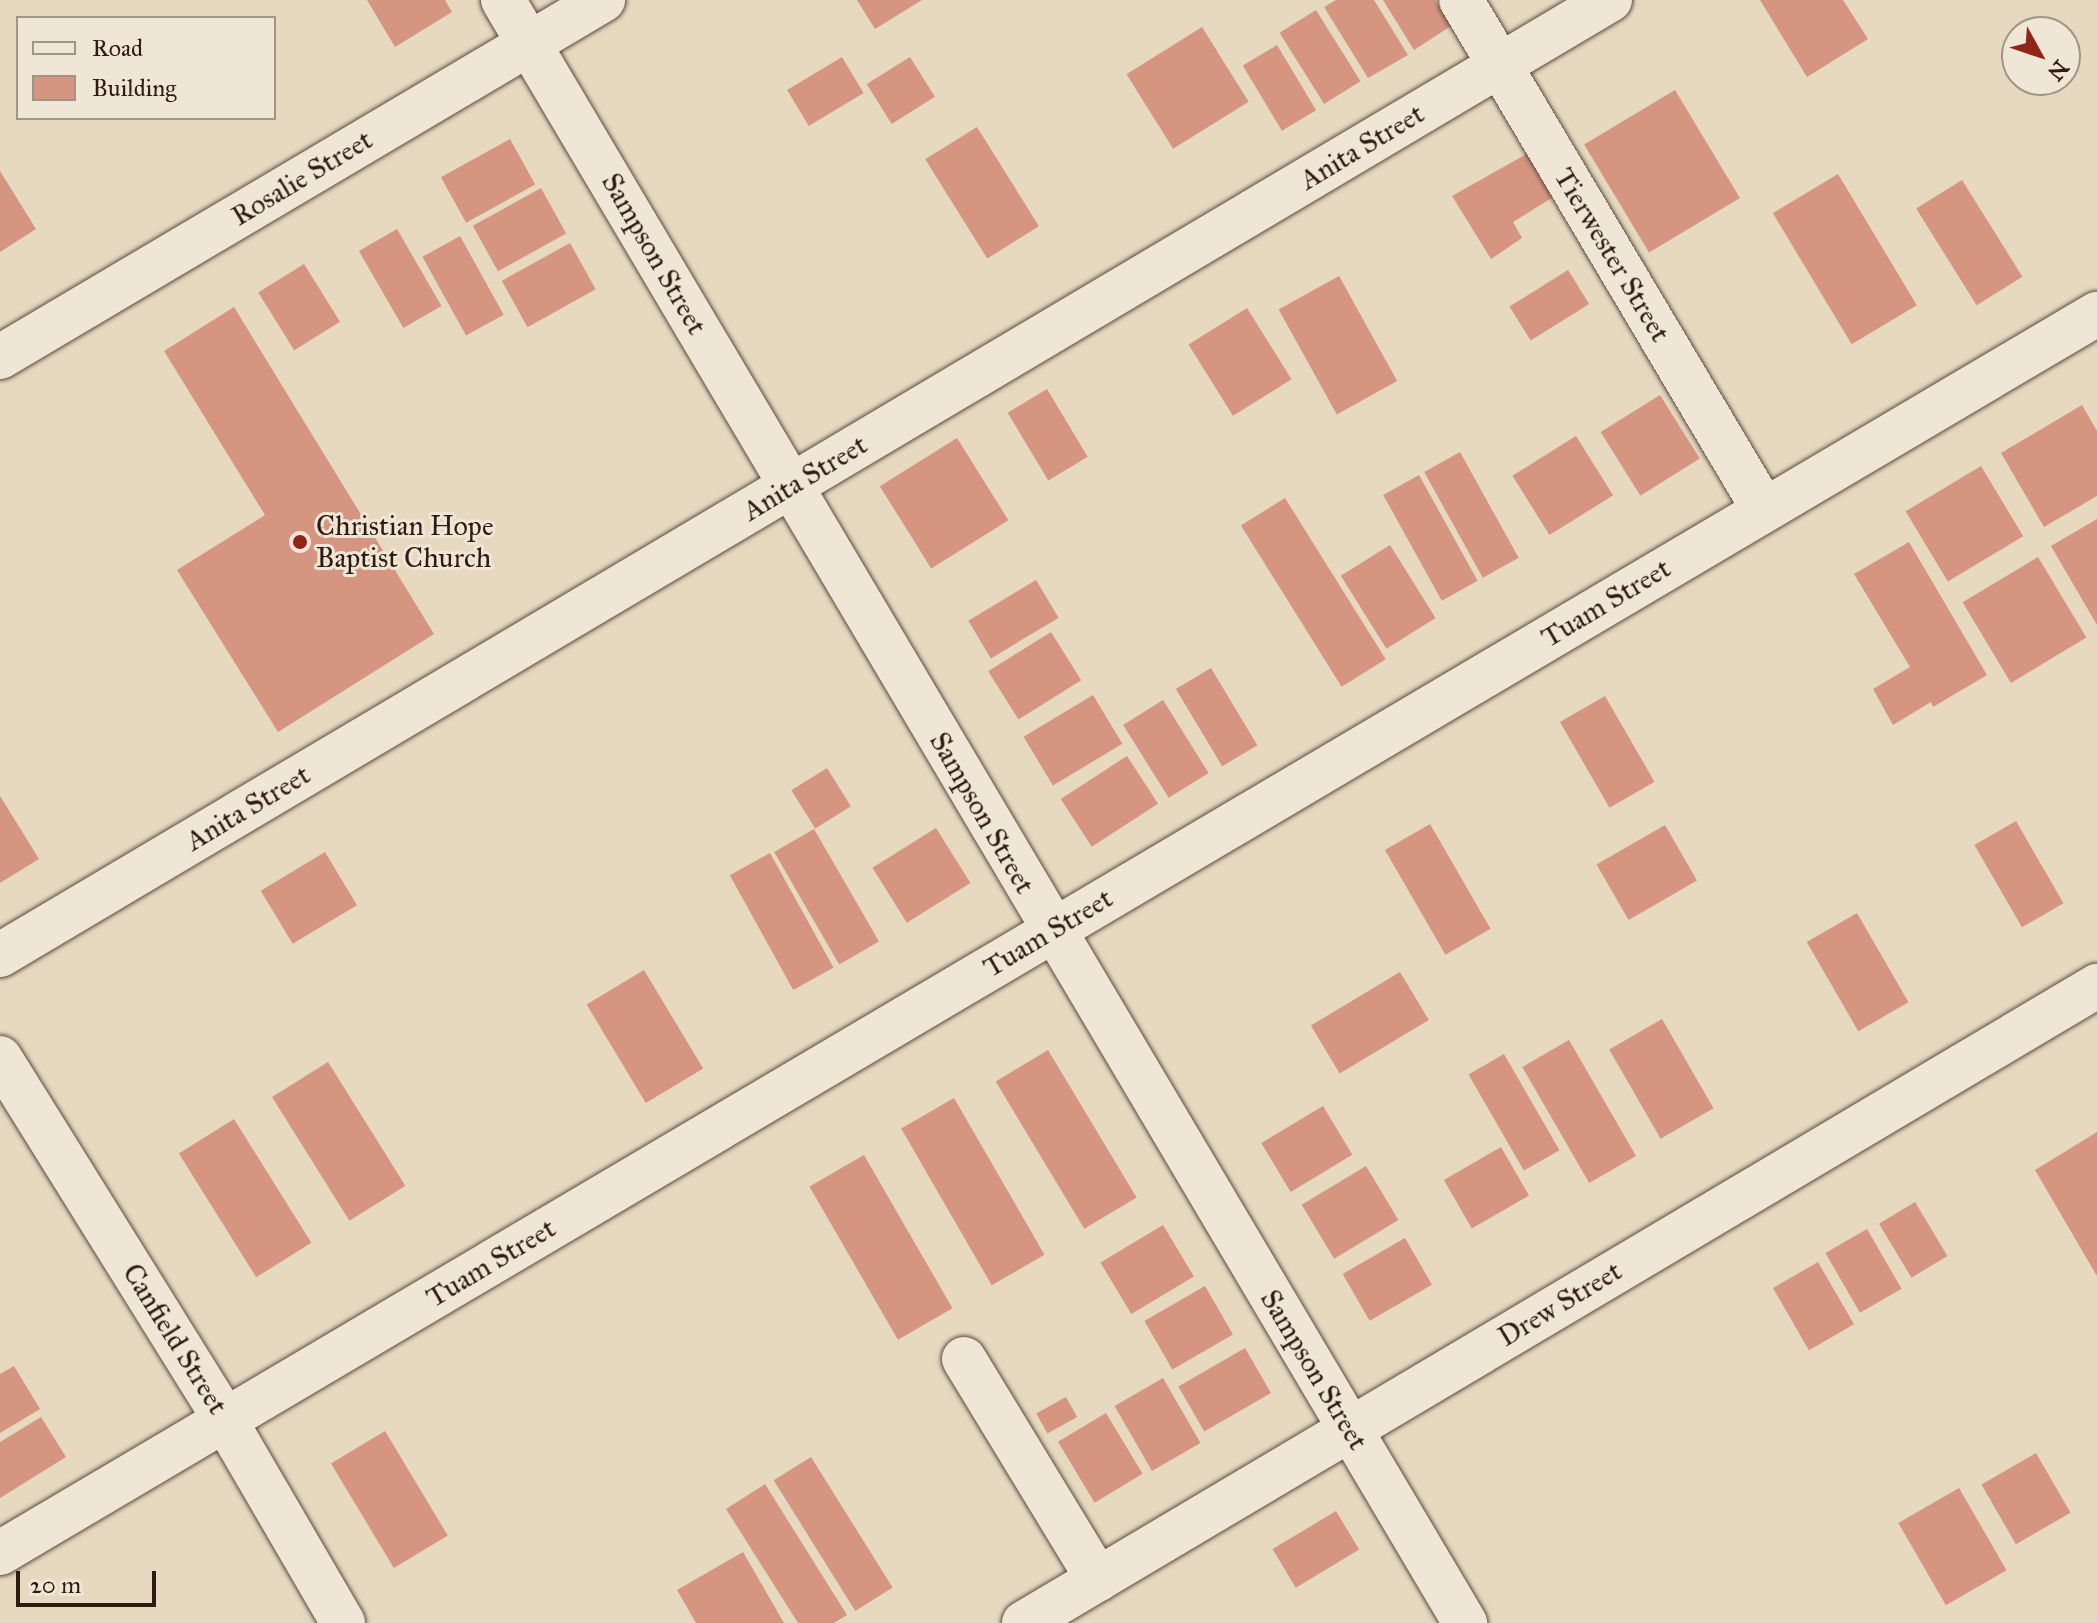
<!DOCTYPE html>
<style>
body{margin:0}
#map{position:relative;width:2097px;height:1623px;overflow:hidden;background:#e6d9c0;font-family:"IM FELL Great Primer",serif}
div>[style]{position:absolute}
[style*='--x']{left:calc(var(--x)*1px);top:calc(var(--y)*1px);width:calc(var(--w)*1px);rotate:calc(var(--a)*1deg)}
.building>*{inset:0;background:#d59581;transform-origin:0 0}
.roads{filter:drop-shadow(0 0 2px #5b4a3f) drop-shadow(0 0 2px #5b4a3f)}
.minor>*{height:44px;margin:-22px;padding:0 22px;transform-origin:22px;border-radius:22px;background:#efe6d6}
.dots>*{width:22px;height:22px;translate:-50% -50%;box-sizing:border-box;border:4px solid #efe6d6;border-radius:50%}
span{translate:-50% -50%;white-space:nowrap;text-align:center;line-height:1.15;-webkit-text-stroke:6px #efe6d6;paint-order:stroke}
.street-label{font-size:28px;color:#2d1b14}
.poi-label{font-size:28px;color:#2d1b14}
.left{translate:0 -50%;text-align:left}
.legend{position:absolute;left:16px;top:16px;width:260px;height:104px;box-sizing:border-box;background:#efe6d6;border:2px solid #a19588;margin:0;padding:10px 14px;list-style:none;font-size:24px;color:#2d1b14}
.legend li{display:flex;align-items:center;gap:16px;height:40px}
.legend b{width:40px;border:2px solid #a19588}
.north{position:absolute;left:2001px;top:16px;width:80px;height:80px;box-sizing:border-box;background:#efe6d6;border:2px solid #a19588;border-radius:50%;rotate:130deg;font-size:22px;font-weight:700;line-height:32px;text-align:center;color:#2d1b14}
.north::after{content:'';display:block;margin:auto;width:28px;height:36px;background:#8f2418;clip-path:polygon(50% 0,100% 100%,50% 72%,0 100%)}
.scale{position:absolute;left:16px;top:1571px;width:140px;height:36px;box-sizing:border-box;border:4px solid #2d1b14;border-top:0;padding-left:10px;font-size:24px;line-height:28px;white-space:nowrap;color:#2d1b14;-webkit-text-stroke:6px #efe6d6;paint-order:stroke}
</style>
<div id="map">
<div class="building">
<div style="clip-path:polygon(367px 0,445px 0,452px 12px,395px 47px)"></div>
<div style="clip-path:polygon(857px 0,922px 0,875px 29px)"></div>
<div style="clip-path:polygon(1336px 0,1374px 0,1408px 55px,1368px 78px,1324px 7px)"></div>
<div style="clip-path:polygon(1383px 0,1435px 0,1451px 26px,1414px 50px)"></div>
<div style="clip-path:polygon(1760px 0,1843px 0,1868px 39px,1807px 77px)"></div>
<div style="left:1316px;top:10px;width:84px;height:43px;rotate:58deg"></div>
<div style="left:1202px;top:27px;width:88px;height:89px;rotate:58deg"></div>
<div style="left:1277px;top:45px;width:76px;height:40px;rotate:59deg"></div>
<div style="left:842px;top:57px;width:42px;height:64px;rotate:59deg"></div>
<div style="left:910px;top:57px;width:47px;height:51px;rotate:58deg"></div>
<div style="left:1675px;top:90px;width:126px;height:106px;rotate:59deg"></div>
<div style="left:977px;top:127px;width:117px;height:61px;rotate:58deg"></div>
<div style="left:510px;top:139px;width:52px;height:79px;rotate:61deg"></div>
<div style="clip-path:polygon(1528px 153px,1555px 196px,1513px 222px,1522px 238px,1491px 259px,1452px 196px)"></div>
<div style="clip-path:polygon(0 171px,36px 229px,0 252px)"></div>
<div style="left:1838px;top:174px;width:153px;height:76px;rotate:59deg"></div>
<div style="left:1962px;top:180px;width:114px;height:54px;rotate:58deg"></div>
<div style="left:541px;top:188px;width:52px;height:78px;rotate:61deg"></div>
<div style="left:397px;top:229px;width:89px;height:44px;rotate:60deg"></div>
<div style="left:460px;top:236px;width:90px;height:43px;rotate:61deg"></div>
<div style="left:570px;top:243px;width:53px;height:78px;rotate:61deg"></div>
<div style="left:304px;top:264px;width:68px;height:54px;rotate:58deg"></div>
<div style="left:1568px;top:270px;width:40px;height:69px;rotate:58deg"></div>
<div style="left:1339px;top:276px;width:120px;height:69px;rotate:61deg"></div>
<div style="clip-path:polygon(234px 307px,434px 634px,278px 732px,177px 570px,265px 515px,164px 351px)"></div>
<div style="left:1247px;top:308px;width:84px;height:69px;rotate:58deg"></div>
<div style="left:1047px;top:389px;width:79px;height:46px;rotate:59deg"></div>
<div style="left:1660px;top:395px;width:75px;height:70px;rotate:58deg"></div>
<div style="clip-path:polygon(2082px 405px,2097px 431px,2097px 496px,2044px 527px,2001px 453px)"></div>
<div style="left:1576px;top:436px;width:70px;height:75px;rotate:58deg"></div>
<div style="left:957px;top:438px;width:97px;height:91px;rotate:58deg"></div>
<div style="left:1460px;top:452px;width:121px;height:41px;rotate:61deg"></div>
<div style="left:1981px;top:466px;width:82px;height:88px;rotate:59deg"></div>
<div style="left:1419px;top:475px;width:121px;height:41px;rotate:61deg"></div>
<div style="left:1285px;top:498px;width:190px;height:52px;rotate:58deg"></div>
<div style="clip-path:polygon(2097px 519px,2097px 625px,2051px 546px)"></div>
<div style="clip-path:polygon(1909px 542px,1987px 675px,1933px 707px,1931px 702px,1893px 725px,1873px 689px,1910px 667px,1854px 574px)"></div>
<div style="left:1390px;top:545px;width:86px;height:58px;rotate:58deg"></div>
<div style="left:2038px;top:557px;width:94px;height:88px;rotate:59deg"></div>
<div style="left:1036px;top:580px;width:44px;height:79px;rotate:59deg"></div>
<div style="left:1051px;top:632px;width:57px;height:74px;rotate:58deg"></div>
<div style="left:1211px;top:668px;width:90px;height:41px;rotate:59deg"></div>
<div style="left:1093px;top:695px;width:57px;height:81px;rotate:59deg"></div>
<div style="left:1605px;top:696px;width:99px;height:52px;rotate:60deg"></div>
<div style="left:1163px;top:700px;width:86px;height:47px;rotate:58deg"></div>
<div style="left:1127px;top:756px;width:57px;height:79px;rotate:57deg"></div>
<div style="left:827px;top:768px;width:45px;height:42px;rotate:58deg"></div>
<div style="clip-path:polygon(0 796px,39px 859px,0 883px)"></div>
<div style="left:2016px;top:821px;width:95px;height:48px;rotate:60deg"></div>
<div style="left:1430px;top:824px;width:121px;height:52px;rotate:60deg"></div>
<div style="left:1665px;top:825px;width:64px;height:79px;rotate:60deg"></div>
<div style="left:936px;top:828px;width:65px;height:75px;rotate:58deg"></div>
<div style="left:814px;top:829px;width:130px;height:46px;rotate:60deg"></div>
<div style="left:325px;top:852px;width:62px;height:75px;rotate:59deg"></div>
<div style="left:770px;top:853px;width:131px;height:46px;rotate:61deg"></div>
<div style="left:1857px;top:913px;width:103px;height:58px;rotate:60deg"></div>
<div style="left:644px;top:970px;width:115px;height:67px;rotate:59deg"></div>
<div style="left:1400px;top:972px;width:56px;height:104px;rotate:59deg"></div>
<div style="left:1662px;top:1019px;width:103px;height:61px;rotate:60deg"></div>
<div style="left:1569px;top:1040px;width:134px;height:54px;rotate:60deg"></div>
<div style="left:1048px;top:1050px;width:172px;height:61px;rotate:59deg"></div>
<div style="left:1504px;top:1054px;width:111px;height:41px;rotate:60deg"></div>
<div style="left:328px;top:1062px;width:146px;height:66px;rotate:58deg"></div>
<div style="left:954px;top:1098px;width:181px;height:61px;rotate:60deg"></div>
<div style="left:1323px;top:1106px;width:57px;height:72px;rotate:59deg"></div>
<div style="left:234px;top:1119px;width:146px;height:65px;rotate:58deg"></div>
<div style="clip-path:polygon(2097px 1132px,2097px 1276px,2035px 1170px)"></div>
<div style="left:1501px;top:1147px;width:56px;height:66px;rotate:60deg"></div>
<div style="left:864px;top:1155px;width:177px;height:63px;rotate:60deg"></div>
<div style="left:1366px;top:1166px;width:63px;height:75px;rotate:59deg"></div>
<div style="left:1915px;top:1202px;width:63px;height:42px;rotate:59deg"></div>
<div style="left:1163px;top:1225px;width:60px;height:73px;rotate:59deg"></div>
<div style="left:1867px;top:1229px;width:69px;height:48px;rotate:60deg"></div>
<div style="left:1405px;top:1238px;width:54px;height:72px;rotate:60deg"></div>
<div style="left:1818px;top:1262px;width:72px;height:52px;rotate:60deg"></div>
<div style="left:1205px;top:1286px;width:56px;height:70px;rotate:60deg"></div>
<div style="left:1245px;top:1348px;width:52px;height:77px;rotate:60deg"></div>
<div style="clip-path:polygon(14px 1366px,40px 1409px,0 1433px,0 1374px)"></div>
<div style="left:1163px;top:1378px;width:75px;height:56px;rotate:60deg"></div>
<div style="left:1066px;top:1397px;width:23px;height:34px;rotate:61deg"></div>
<div style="left:1106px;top:1413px;width:71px;height:56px;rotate:59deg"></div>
<div style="clip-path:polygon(41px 1417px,66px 1457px,0 1498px,0 1442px)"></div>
<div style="left:385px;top:1431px;width:122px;height:63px;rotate:59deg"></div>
<div style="left:2036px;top:1453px;width:69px;height:63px;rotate:60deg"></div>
<div style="left:811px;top:1457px;width:154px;height:44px;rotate:58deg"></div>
<div style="clip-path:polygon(765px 1484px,847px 1615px,834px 1623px,798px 1623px,726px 1509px)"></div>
<div style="left:1959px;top:1488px;width:95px;height:70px;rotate:60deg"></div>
<div style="left:1336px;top:1511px;width:45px;height:74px;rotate:59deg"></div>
<div style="clip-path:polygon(743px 1552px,784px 1623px,696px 1623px,677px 1590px)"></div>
</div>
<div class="roads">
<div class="minor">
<div style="--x:503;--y:0;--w:1887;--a:59.34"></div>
<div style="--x:1461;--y:0;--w:593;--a:59.28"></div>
<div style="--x:0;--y:357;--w:701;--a:-30.63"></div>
<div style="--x:0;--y:955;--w:1872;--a:-30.68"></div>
<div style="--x:0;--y:1058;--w:426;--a:58.1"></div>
<div style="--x:225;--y:1420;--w:235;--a:59.8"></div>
<div style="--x:964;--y:1359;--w:258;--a:58.7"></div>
<div style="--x:0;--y:1553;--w:2436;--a:-30.58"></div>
<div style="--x:1024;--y:1623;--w:1248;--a:-30.7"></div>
</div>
</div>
<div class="dots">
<div style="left:300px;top:542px;background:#8f2418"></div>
</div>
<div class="street-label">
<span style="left:1362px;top:147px;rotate:-31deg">Anita Street</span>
<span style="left:302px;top:178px;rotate:-31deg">Rosalie Street</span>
<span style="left:654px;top:254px;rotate:60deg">Sampson Street</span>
<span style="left:1612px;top:255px;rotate:59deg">Tierwester Street</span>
<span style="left:805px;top:478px;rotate:-31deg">Anita Street</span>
<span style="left:1606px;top:603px;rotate:-31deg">Tuam Street</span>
<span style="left:248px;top:808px;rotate:-31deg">Anita Street</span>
<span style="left:982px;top:813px;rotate:60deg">Sampson Street</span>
<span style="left:1048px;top:933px;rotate:-31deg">Tuam Street</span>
<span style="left:491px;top:1263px;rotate:-31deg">Tuam Street</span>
<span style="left:1560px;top:1304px;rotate:-31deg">Drew Street</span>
<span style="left:175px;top:1339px;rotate:58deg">Canfield Street</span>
<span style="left:1314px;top:1370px;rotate:59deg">Sampson Street</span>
</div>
<div class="poi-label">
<span class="left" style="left:316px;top:542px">Christian Hope<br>Baptist Church</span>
</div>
<ul class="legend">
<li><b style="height:10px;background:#efe6d6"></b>Road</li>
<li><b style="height:22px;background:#d59581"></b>Building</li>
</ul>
<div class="north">N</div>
<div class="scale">20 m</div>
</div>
